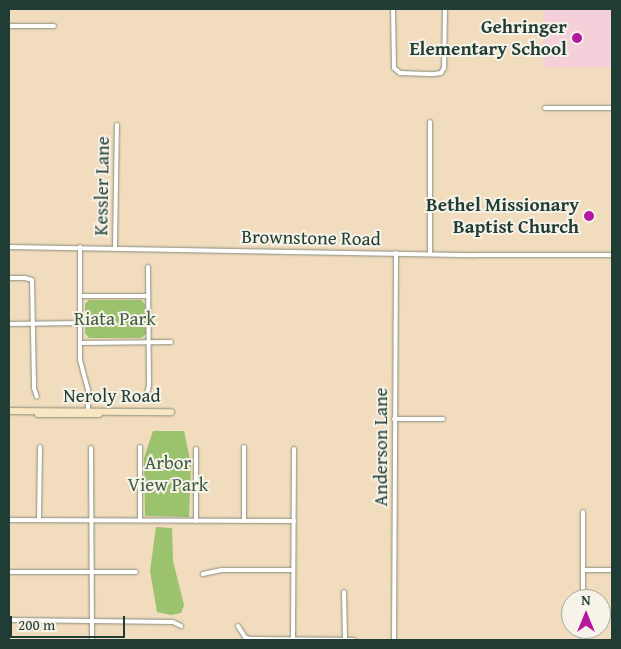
<!DOCTYPE html>
<style>
body{margin:0}
#map{position:relative;width:621px;height:649px;overflow:hidden;background:#f1dcbe;font-family:"Gentium Book Plus",serif}
div>[style]{position:absolute}
[style*='--x']{left:calc(var(--x)*1px);top:calc(var(--y)*1px);width:calc(var(--w)*1px);rotate:calc(var(--a)*1deg)}
.built>*{inset:0;background:#f5cfd9;transform-origin:0 0}
.green>*{inset:0;background:#9bc26d}
.roads{filter:drop-shadow(0 0 1px #888c79) drop-shadow(0 0 1px #888c79)}
.street>*{height:4px;margin:-2px;padding:0 2px;transform-origin:2px;border-radius:2px;background:#fff}
.secondary>*{height:5.5px;margin:-2.75px;padding:0 2.75px;transform-origin:2.75px;border-radius:2.75px;background:#f9e7c3}
.dots>*{width:14px;height:14px;translate:-50% -50%;box-sizing:border-box;border:2px solid #f7f3e8;border-radius:50%}
span{translate:-50% -50%;white-space:nowrap;text-align:center;line-height:1.15;-webkit-text-stroke:4px #f7f3e8;paint-order:stroke}
.poi-label{font-size:19px;color:#1f3d34;font-weight:700}
.right{translate:-100% -50%;text-align:right}
.street-label{font-size:19px;color:#1f3d34}
.park-label{font-size:19px;color:#3e5e42}
.frame{position:absolute;inset:0;border:10px solid #1f3d34;pointer-events:none}
.north{position:absolute;left:561px;top:589px;width:50px;height:50px;box-sizing:border-box;background:#f7f3e8;border:1px solid #a1aaa0;border-radius:50%;rotate:0deg;font-size:14px;font-weight:700;line-height:20px;text-align:center;color:#1f3d34}
.north::after{content:'';display:block;margin:auto;width:18px;height:22px;background:#b5179e;clip-path:polygon(50% 0,100% 100%,50% 72%,0 100%)}
.scale{position:absolute;left:10px;top:616px;width:115px;height:22px;box-sizing:border-box;border:2px solid #1f3d34;border-top:0;padding-left:6px;font-size:15px;line-height:18px;white-space:nowrap;color:#1f3d34;-webkit-text-stroke:4px #f7f3e8;paint-order:stroke}
</style>
<div id="map">
<div class="built">
<div style="left:543px;top:9px;width:69px;height:58px"></div>
</div>
<div class="green">
<div style="clip-path:polygon(89px 300px,141px 300px,145px 304px,146px 334px,141px 338px,89px 338px,85px 333px,85px 304px)"></div>
<div style="clip-path:polygon(153px 431px,184px 431px,191px 464px,189px 517px,145px 516px,144px 458px)"></div>
<div style="clip-path:polygon(156px 527px,172px 528px,173px 561px,184px 605px,181px 613px,171px 615px,157px 612px,150px 571px)"></div>
</div>
<div class="roads">
<div class="street">
<div style="--x:393;--y:9;--w:59;--a:89"></div>
<div style="--x:394;--y:68;--w:8;--a:40"></div>
<div style="--x:400;--y:73;--w:34;--a:2"></div>
<div style="--x:434;--y:74;--w:7;--a:-8"></div>
<div style="--x:441;--y:73;--w:6;--a:-59"></div>
<div style="--x:444;--y:68;--w:59;--a:-89"></div>
<div style="--x:9;--y:26;--w:45;--a:0"></div>
<div style="--x:545;--y:108;--w:67;--a:0"></div>
<div style="--x:9;--y:247;--w:466;--a:1"></div>
<div style="--x:475;--y:255;--w:137;--a:0"></div>
<div style="--x:80;--y:247;--w:113;--a:90"></div>
<div style="--x:80;--y:360;--w:30;--a:75"></div>
<div style="--x:88;--y:389;--w:25;--a:90"></div>
<div style="--x:115;--y:247;--w:122;--a:-89.1"></div>
<div style="--x:430;--y:254;--w:132;--a:-90"></div>
<div style="--x:9;--y:278;--w:16;--a:0"></div>
<div style="--x:25;--y:278;--w:7;--a:16"></div>
<div style="--x:32;--y:280;--w:108;--a:88.9"></div>
<div style="--x:34;--y:388;--w:9;--a:72"></div>
<div style="--x:81;--y:296;--w:67;--a:0"></div>
<div style="--x:9;--y:324;--w:71;--a:-0.8"></div>
<div style="--x:80;--y:343;--w:91;--a:-0.6"></div>
<div style="--x:147;--y:394;--w:9;--a:-77"></div>
<div style="--x:149;--y:385;--w:118;--a:-90.5"></div>
<div style="--x:394;--y:419;--w:49;--a:0"></div>
<div style="--x:140;--y:447;--w:73;--a:90"></div>
<div style="--x:244;--y:447;--w:74;--a:90"></div>
<div style="--x:91;--y:448;--w:192;--a:89.7"></div>
<div style="--x:583;--y:512;--w:87;--a:90"></div>
<div style="--x:9;--y:520;--w:285;--a:0.2"></div>
<div style="--x:39;--y:520;--w:73;--a:-89.2"></div>
<div style="--x:196;--y:521;--w:72;--a:-90"></div>
<div style="--x:583;--y:570;--w:29;--a:0"></div>
<div style="--x:9;--y:572;--w:127;--a:0"></div>
<div style="--x:203;--y:574;--w:19;--a:-12"></div>
<div style="--x:222;--y:570;--w:71;--a:0"></div>
<div style="--x:344;--y:592;--w:48;--a:88.8"></div>
<div style="--x:9;--y:620;--w:164;--a:0.7"></div>
<div style="--x:173;--y:622;--w:9;--a:27"></div>
<div style="--x:238;--y:626;--w:13;--a:58"></div>
<div style="--x:245;--y:637;--w:5;--a:22"></div>
<div style="--x:250;--y:639;--w:104;--a:0.6"></div>
<div style="--x:583;--y:629;--w:11;--a:90"></div>
<div style="--x:293;--y:640;--w:191;--a:-89.7"></div>
<div style="--x:394;--y:640;--w:387;--a:-89.7"></div>
</div>
<div class="secondary">
<div style="--x:9;--y:411;--w:162;--a:0.4"></div>
<div style="--x:38;--y:414;--w:61;--a:0"></div>
</div>
</div>
<div class="dots">
<div style="left:577px;top:38px;background:#b5179e"></div>
<div style="left:589px;top:216px;background:#b5179e"></div>
</div>
<div class="poi-label">
<span class="right" style="left:567px;top:38px">Gehringer<br>Elementary School</span>
<span class="right" style="left:579px;top:216px">Bethel Missionary<br>Baptist Church</span>
</div>
<div class="street-label">
<span style="left:102px;top:186px;rotate:-89deg">Kessler Lane</span>
<span style="left:311px;top:238px;rotate:1deg">Brownstone Road</span>
<span style="left:112px;top:396px">Neroly Road</span>
<span style="left:381px;top:447px;rotate:-90deg">Anderson Lane</span>
</div>
<div class="park-label">
<span style="left:115px;top:319px">Riata Park</span>
<span style="left:168px;top:474px">Arbor<br>View Park</span>
</div>
<div class="frame"></div>
<div class="north">N</div>
<div class="scale">200 m</div>
</div>
